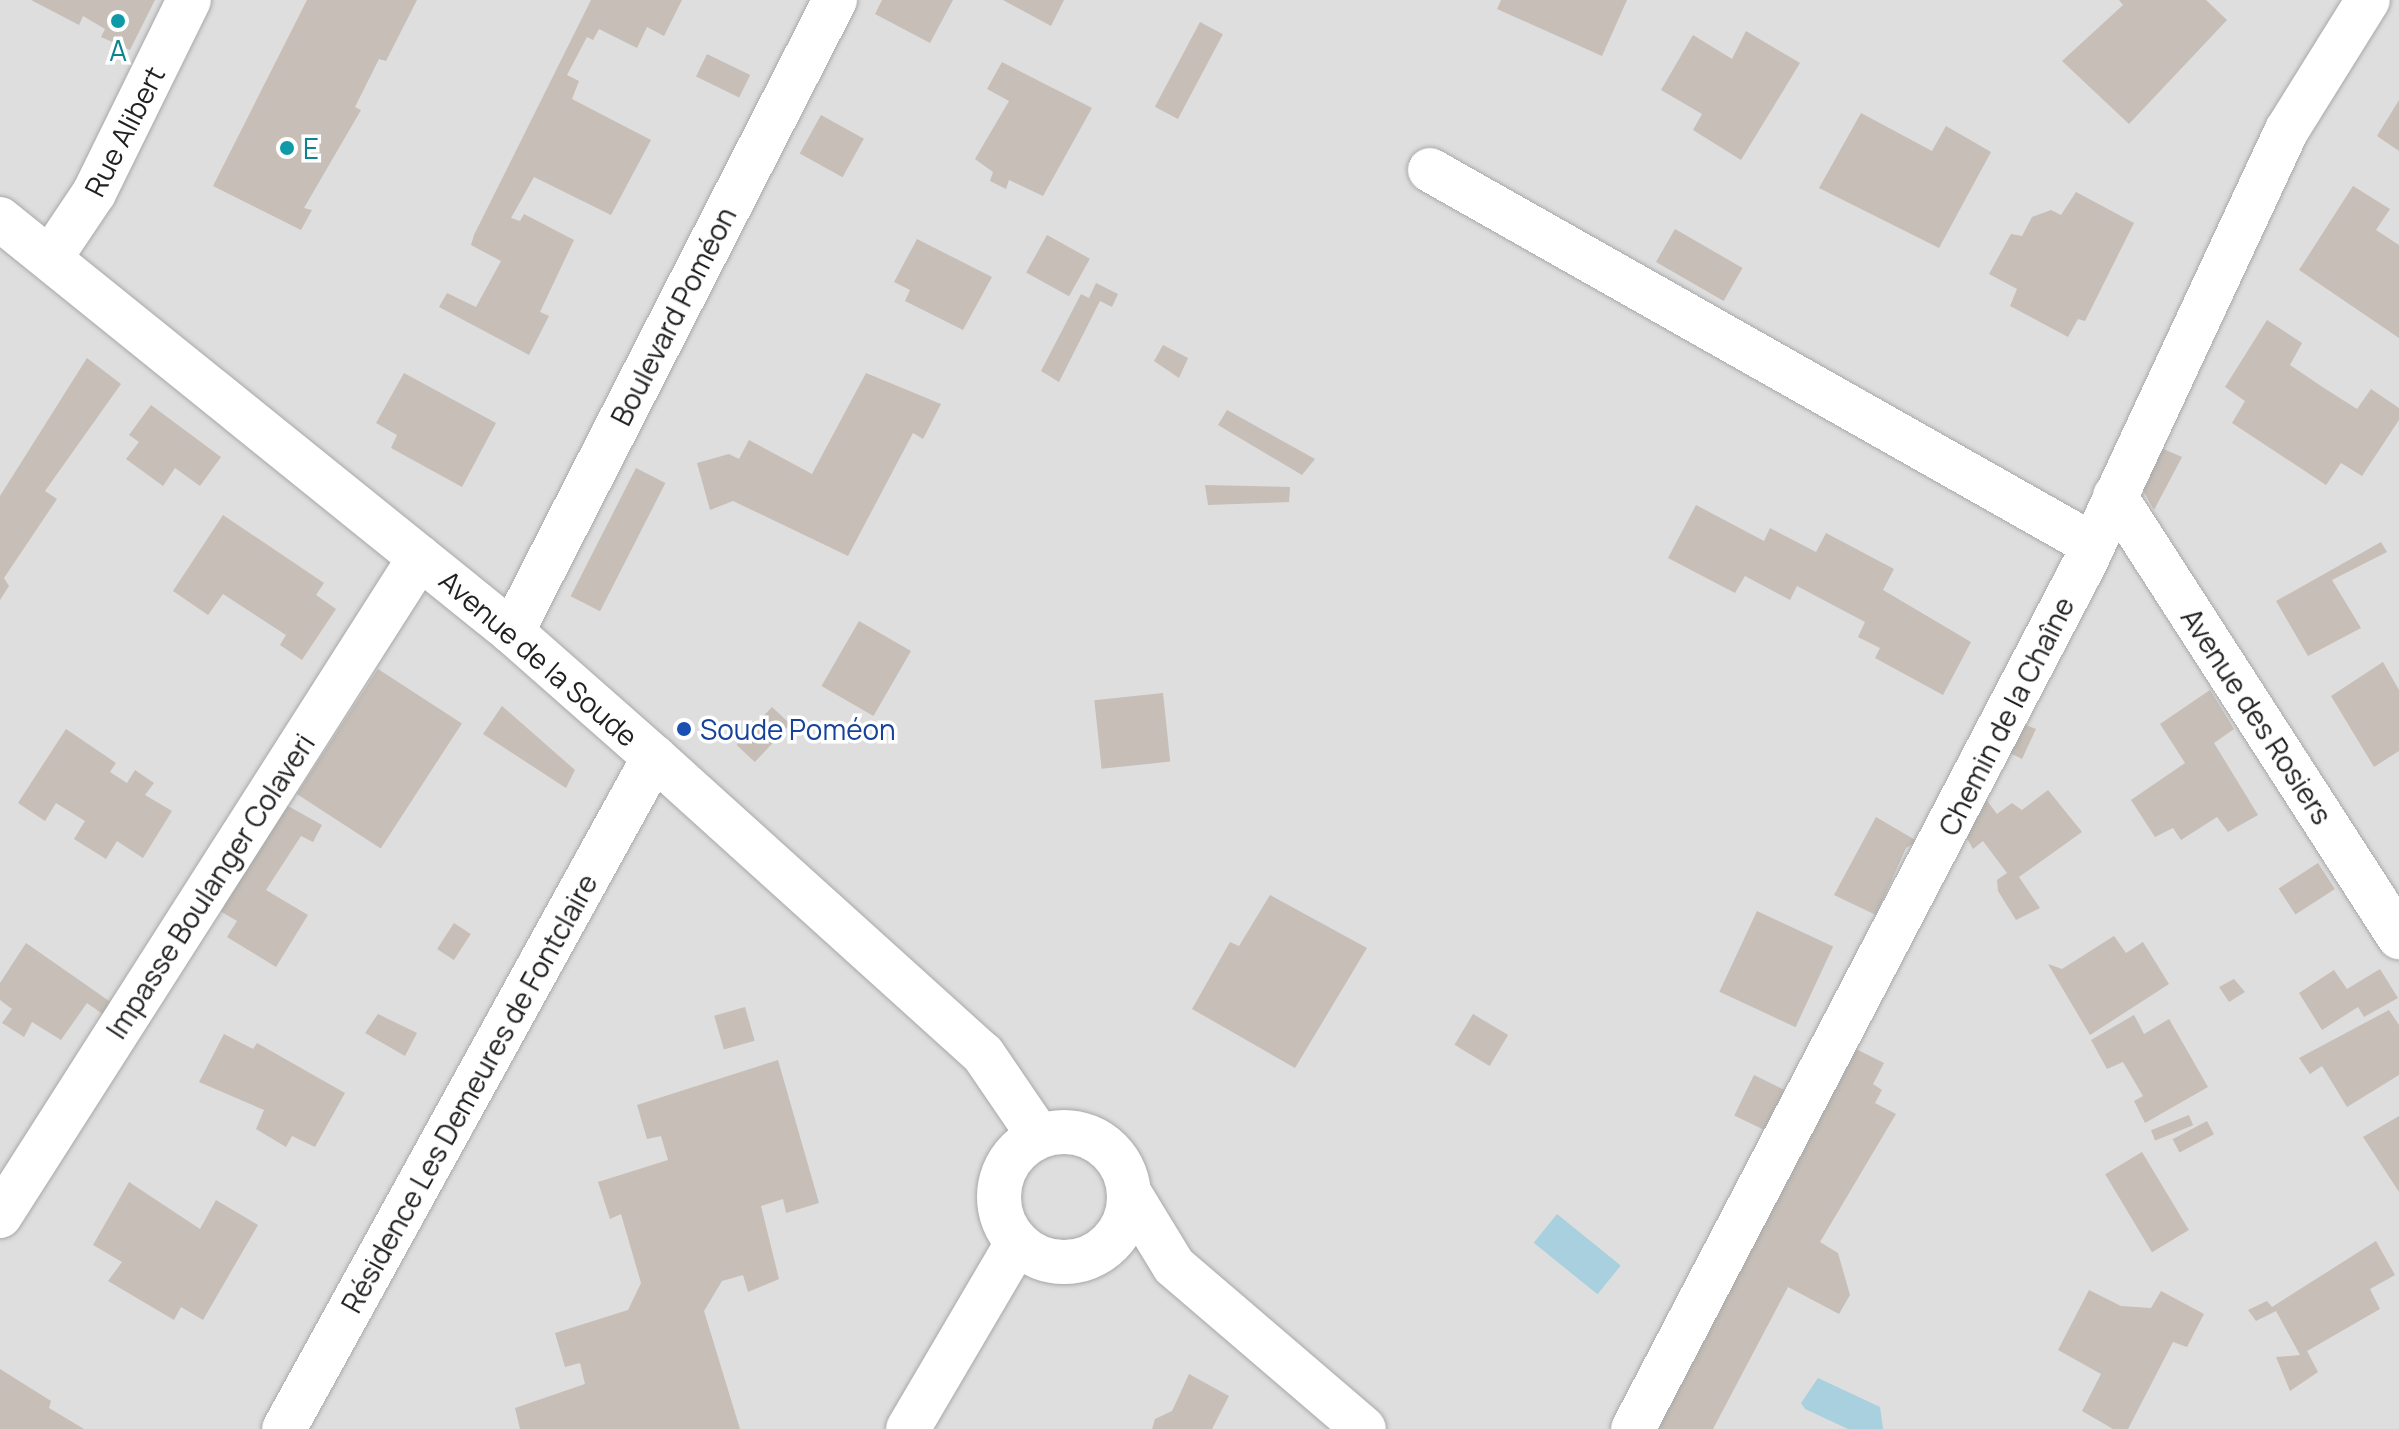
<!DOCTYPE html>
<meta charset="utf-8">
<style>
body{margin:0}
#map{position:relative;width:2399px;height:1429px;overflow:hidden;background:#f1eee8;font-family:Manrope,sans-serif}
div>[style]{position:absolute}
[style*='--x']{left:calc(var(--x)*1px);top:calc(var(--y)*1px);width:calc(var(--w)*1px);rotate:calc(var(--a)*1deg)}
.residential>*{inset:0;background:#dfdede;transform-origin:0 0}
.water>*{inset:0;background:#a8d0de;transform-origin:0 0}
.building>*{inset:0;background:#c6beb7;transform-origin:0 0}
.roads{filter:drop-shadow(0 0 2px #a8a8a8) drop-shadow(0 0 2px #a8a8a8)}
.minor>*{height:44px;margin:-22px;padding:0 22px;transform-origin:22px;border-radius:22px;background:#fff}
.minor>.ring{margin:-22px;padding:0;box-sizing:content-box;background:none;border:44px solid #fff;border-radius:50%}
.dots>*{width:22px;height:22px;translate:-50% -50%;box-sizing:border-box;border:4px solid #fff;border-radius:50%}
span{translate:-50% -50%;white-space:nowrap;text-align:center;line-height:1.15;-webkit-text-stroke:7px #fff;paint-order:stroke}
.culture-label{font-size:28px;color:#0d838f}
.left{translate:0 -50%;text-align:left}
.street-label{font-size:28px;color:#212121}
.transit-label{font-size:28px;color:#164399}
</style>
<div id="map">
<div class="residential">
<div style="left:0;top:0;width:2399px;height:1429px"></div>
</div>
<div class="water">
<div style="left:1557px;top:1214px;width:82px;height:37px;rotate:39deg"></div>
<div style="clip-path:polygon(1818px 1378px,1880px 1407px,1883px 1429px,1848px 1429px,1805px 1409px,1801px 1403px)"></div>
</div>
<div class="building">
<div style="clip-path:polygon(31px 0,155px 0,130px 50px,101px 37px,105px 29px,83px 16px,79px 25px)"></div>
<div style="clip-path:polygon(307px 0,417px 0,386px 61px,379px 59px,355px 107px,361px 110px,304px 208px,312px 210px,301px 230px,213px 186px)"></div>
<div style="clip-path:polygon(591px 0,682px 0,664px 36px,647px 27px,637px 48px,599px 29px,593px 40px,587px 37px,567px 75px,579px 81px,572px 99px,651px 140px,611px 215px,534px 177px,511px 218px,520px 221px,524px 214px,574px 240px,540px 312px,549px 316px,529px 355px,439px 307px,447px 293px,476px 307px,501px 261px,471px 245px,474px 235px)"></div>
<div style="clip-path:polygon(882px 0,953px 0,930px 43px,875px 14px)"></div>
<div style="clip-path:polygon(1003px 0,1064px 0,1051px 26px)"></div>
<div style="clip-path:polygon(1501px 0,1627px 0,1602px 56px,1497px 9px)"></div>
<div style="clip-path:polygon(2119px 0,2206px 0,2227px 20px,2129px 124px,2062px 61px,2123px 5px)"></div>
<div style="left:1200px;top:22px;width:26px;height:96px;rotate:28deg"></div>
<div style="clip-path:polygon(1746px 31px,1800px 63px,1741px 160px,1693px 130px,1702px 114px,1661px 90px,1693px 35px,1732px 59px)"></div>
<div style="left:707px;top:54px;width:48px;height:25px;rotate:26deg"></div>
<div style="clip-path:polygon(1002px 62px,1092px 108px,1043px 196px,1009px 180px,1006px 189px,990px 181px,993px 172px,975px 159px,1009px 101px,987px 89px)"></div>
<div style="clip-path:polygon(2399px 100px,2399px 151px,2377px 136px)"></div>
<div style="clip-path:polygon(1861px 113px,1932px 151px,1946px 126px,1991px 152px,1939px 248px,1819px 188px)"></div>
<div style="left:821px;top:115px;width:49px;height:44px;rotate:29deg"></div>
<div style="clip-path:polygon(2353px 186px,2390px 209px,2376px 230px,2399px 245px,2399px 338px,2299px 270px)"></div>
<div style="clip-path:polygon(2076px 192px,2134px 223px,2085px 321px,2078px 319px,2068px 337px,2010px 306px,2017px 289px,1989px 274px,2011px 234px,2022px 236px,2032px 217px,2051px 210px,2061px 215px)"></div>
<div style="left:1675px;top:229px;width:78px;height:38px;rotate:30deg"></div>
<div style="left:1047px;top:235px;width:49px;height:43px;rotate:29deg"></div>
<div style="clip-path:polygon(917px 239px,992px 277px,963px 330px,905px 301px,910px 290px,894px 282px)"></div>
<div style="clip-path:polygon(1096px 283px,1118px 294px,1112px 307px,1100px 301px,1059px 382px,1041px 371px,1081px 294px,1089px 298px)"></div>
<div style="clip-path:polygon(2267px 320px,2302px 343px,2290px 365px,2324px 388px,2357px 409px,2371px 389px,2399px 408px,2399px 420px,2362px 476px,2341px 463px,2326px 485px,2232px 423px,2245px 401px,2225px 387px)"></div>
<div style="clip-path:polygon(1163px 345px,1188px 358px,1179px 378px,1154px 361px)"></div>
<div style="clip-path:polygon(87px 358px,121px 384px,45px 491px,57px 499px,4px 578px,9px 586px,0 600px,0 496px)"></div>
<div style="clip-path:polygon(404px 373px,496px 423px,462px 487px,391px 448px,397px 435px,376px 423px)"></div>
<div style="clip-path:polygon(866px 373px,941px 404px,923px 439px,913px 433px,848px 556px,733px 501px,710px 510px,697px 463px,729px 454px,739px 459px,749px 440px,812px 474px)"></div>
<div style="clip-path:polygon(151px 405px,221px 457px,200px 486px,175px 468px,163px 486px,126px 459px,139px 442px,129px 435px)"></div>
<div style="clip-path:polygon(1227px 410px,1315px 459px,1302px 475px,1218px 425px)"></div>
<div style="clip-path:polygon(2159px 447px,2182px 457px,2154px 510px,2140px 485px)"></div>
<div style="left:636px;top:468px;width:33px;height:144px;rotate:27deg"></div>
<div style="clip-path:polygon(1205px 485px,1290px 487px,1289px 502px,1208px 505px)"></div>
<div style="clip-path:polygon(1696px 505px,1764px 541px,1770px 528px,1816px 552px,1826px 533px,1894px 569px,1883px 590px,1971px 642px,1943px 695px,1875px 658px,1880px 648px,1858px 637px,1865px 622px,1797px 586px,1790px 600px,1745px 576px,1735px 593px,1668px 558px)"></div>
<div style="clip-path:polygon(223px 515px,324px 583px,316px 595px,336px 609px,302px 660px,280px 645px,286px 635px,223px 594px,208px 615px,173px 591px)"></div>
<div style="clip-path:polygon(2381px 542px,2387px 552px,2332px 580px,2361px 628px,2308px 656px,2276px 601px)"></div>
<div style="left:859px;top:621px;width:60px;height:75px;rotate:30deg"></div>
<div style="clip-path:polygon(2383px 662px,2399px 690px,2399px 751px,2374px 767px,2331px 696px)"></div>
<div style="left:378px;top:669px;width:100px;height:149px;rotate:33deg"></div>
<div style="clip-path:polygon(2210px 690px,2234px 729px,2214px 743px,2258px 815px,2228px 832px,2217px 817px,2181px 840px,2173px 828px,2155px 837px,2131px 800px,2185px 763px,2160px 724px)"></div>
<div style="left:1163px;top:693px;width:69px;height:69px;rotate:84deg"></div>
<div style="clip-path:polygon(502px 706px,575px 770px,566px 788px,483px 734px)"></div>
<div style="left:772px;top:707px;width:25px;height:52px;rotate:43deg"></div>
<div style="clip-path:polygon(2024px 724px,2036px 729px,2022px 759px,2008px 752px)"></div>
<div style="clip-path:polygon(66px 729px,116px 763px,110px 772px,127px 783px,135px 770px,154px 783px,145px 795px,172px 811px,143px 858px,117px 841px,106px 859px,74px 839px,85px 821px,56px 803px,45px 821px,18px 803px)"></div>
<div style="clip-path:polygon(2048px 790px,2082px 832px,2019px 877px,2040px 908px,2016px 920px,1998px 891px,1997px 880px,2007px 873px,1983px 841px,1973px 849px,1965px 835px,1985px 798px,1997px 814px,2012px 803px,2022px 810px)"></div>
<div style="clip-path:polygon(272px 797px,322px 825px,313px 842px,301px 836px,266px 890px,308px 915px,276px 967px,227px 937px,237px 921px,208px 904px)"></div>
<div style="clip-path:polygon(1876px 817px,1917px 841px,1906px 848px,1876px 915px,1834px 895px)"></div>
<div style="left:2318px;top:863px;width:31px;height:47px;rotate:57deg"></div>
<div style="clip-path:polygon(1270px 895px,1367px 948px,1295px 1068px,1192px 1009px,1230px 942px,1239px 946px)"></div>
<div style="left:1757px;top:911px;width:84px;height:89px;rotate:25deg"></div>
<div style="left:454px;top:923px;width:20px;height:31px;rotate:33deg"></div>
<div style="clip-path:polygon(2114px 936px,2126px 953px,2143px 942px,2169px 984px,2090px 1035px,2048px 964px,2062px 969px)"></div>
<div style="clip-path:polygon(26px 943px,112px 1003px,104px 1015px,87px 1003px,61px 1040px,32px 1022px,24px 1037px,2px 1023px,12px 1009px,0 1000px,0 983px)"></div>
<div style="clip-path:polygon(2380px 969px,2398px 998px,2364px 1017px,2358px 1007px,2322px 1030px,2299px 993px,2334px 970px,2347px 989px)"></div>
<div style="clip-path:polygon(2234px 979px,2245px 992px,2229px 1002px,2219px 987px)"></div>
<div style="left:745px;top:1007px;width:35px;height:32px;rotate:74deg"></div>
<div style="clip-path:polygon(2389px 1010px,2399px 1025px,2399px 1075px,2347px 1107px,2322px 1066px,2310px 1074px,2299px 1058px)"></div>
<div style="clip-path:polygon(378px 1014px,417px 1033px,405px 1056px,365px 1033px)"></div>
<div style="left:1473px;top:1014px;width:41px;height:36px;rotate:31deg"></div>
<div style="clip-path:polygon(2134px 1015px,2144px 1034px,2169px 1019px,2208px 1087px,2145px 1123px,2134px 1101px,2143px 1096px,2123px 1062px,2107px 1069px,2091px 1040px)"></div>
<div style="clip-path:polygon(224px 1034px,253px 1049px,257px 1043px,345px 1093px,315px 1147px,292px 1136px,286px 1147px,256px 1129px,264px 1110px,199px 1082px)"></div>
<div style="clip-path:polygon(1854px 1048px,1884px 1063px,1873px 1084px,1882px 1090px,1875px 1103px,1896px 1114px,1820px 1242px,1838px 1253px,1850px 1295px,1839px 1314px,1788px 1287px,1713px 1429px,1652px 1429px)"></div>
<div style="clip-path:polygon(778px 1060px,819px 1203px,786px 1213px,783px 1199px,761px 1206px,779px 1279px,748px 1292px,743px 1275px,722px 1281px,704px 1311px,740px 1429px,520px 1429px,515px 1408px,585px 1384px,580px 1363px,565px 1367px,555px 1333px,628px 1310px,641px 1283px,621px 1214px,610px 1219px,598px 1182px,668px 1160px,661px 1136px,647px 1139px,637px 1105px)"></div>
<div style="left:1754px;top:1075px;width:34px;height:45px;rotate:26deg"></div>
<div style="left:2189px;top:1115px;width:11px;height:41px;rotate:68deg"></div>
<div style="clip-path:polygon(2399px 1116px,2399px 1192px,2363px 1137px)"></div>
<div style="left:2207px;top:1121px;width:15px;height:39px;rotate:62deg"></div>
<div style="left:2142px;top:1152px;width:91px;height:43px;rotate:59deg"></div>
<div style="clip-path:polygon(129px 1182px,200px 1229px,216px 1200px,258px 1225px,203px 1320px,181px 1307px,174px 1320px,108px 1281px,122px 1262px,93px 1245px)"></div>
<div style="clip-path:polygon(2376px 1241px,2395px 1275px,2370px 1289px,2380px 1309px,2307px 1351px,2318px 1372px,2290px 1391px,2276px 1357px,2300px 1355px,2276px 1311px,2256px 1321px,2248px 1310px,2267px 1301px,2272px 1307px)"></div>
<div style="clip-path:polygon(2089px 1290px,2121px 1306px,2151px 1308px,2161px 1291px,2204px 1314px,2187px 1347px,2173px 1342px,2128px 1429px,2113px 1429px,2082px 1411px,2101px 1374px,2058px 1350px)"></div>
<div style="clip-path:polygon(0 1369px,51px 1401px,49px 1408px,84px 1429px,0 1429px)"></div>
<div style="clip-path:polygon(1189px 1374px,1229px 1396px,1212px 1429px,1152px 1429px,1155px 1419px,1172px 1411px)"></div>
</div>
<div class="roads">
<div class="minor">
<div style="--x:1430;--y:170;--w:762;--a:29.49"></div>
<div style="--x:0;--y:219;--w:658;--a:38.89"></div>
<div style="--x:512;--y:632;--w:189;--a:41.4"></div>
<div style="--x:654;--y:757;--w:443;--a:42.1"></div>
<div style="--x:983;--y:1054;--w:99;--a:55.7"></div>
<div style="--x:51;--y:257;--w:77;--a:-56.1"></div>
<div style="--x:94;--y:193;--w:215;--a:-63.8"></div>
<div style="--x:2115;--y:496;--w:525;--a:57.22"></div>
<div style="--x:512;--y:632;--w:710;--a:-62.93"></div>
<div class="ring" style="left:999px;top:1132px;width:86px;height:86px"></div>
<div style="--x:1130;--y:1194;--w:84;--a:58.6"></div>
<div style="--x:1174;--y:1266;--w:250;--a:40.6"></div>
<div style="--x:0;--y:1216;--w:781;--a:-57.49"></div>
<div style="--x:284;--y:1429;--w:767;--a:-61.16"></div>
<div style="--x:908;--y:1429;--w:216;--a:-59.6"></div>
<div style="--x:1633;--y:1429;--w:975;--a:-62.44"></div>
<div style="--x:2084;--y:565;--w:480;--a:-65"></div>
<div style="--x:2287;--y:130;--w:153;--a:-58.1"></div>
</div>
</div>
<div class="dots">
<div style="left:118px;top:21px;background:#0f9aa8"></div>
<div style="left:287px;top:148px;background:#0f9aa8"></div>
<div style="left:684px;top:729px;background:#1a4fb4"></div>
</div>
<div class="culture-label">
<span style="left:118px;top:50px">A</span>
<span class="left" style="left:303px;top:148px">E</span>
</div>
<div class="street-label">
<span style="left:124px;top:131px;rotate:-63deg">Rue Alibert</span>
<span style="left:673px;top:316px;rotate:-63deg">Boulevard Poméon</span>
<span style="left:539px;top:658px;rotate:41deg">Avenue de la Soude</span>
<span style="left:2006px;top:716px;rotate:-63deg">Chemin de la Chaîne</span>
<span style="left:2257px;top:716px;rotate:57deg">Avenue des Rosiers</span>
<span style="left:210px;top:886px;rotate:-57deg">Impasse Boulanger Colaveri</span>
<span style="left:469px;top:1093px;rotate:-61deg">Résidence Les Demeures de Fontclaire</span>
</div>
<div class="transit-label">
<span class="left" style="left:700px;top:729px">Soude Poméon</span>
</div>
</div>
